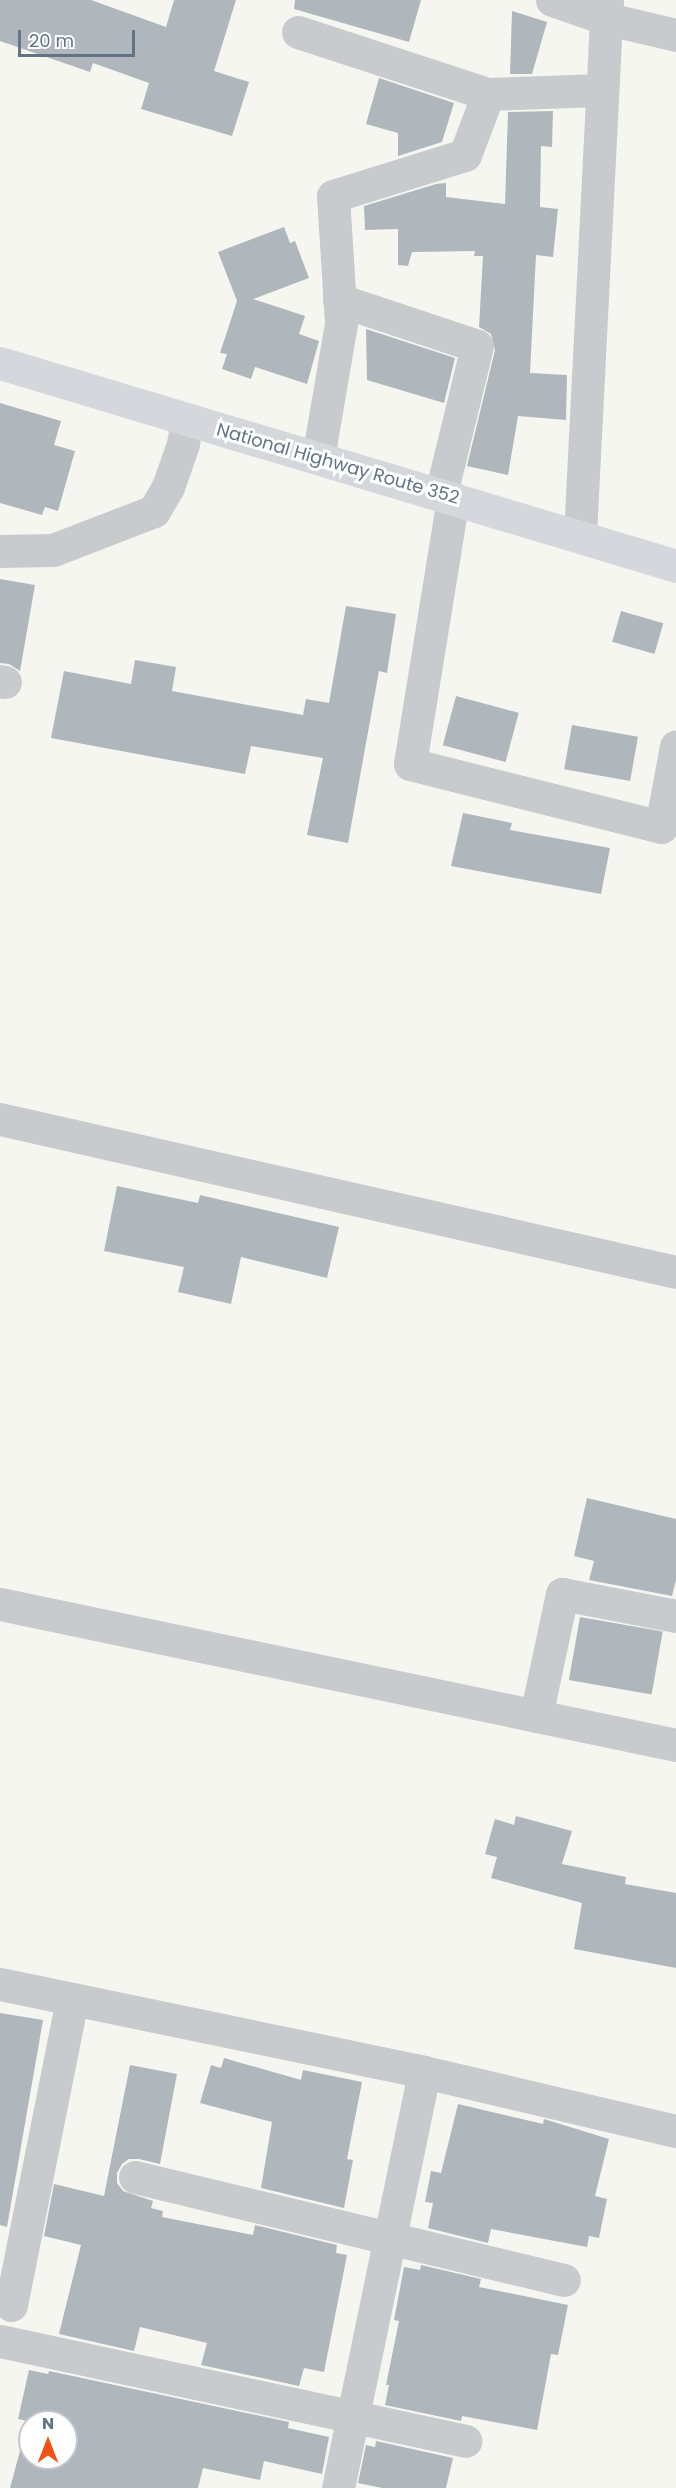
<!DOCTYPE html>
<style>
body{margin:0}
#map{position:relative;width:676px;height:2488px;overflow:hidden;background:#f6f6f1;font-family:Poppins,sans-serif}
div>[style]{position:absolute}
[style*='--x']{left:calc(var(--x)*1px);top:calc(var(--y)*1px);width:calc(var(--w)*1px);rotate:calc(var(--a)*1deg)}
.building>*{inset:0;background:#afb7bc;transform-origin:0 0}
.minor>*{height:33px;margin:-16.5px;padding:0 16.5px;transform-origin:16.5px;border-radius:16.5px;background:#c8cbce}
.highway>*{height:33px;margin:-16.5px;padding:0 16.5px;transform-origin:16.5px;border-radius:16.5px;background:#d4d8dd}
span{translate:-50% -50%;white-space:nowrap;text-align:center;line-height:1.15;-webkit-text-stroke:6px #fff;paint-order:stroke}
.street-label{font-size:18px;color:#627485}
.north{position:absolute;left:18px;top:2410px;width:60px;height:60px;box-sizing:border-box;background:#fff;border:2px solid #c0c7ce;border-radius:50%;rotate:0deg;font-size:16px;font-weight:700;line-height:24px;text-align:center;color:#627485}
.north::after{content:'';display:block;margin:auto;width:21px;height:27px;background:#f25315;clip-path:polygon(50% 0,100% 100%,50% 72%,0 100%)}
.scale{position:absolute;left:18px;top:30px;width:117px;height:27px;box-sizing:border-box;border:3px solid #627485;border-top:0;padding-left:8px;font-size:18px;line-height:21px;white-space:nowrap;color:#627485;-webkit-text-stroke:4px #fff;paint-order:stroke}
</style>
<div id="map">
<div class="building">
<div style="clip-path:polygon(0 0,91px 0,166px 27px,174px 0,236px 0,214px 71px,249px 82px,232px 136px,141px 109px,149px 83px,93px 63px,90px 72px,0 41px)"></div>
<div style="clip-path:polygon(295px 0,421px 0,409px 42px,294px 9px)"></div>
<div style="clip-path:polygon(512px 11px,547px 22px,532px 74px,510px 74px)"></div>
<div style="clip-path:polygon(379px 78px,454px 103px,442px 142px,398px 156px,398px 133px,366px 124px)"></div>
<div style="clip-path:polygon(553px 111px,552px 147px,541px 146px,540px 207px,558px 209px,553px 257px,536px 255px,530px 373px,567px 375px,566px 420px,518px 416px,508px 475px,467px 466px,495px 350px,491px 334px,479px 327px,483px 256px,474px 256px,475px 251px,412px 252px,408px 266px,398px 265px,398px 229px,365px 230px,364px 206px,436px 184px,446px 183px,446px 197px,505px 204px,508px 112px)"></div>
<div style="clip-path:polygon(284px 227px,290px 243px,295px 241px,309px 278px,253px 299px,305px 316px,299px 334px,319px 341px,307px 384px,255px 367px,251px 379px,222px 369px,227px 354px,220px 353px,237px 301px,218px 252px)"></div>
<div style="clip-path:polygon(366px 329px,455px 358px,444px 403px,367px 380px)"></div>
<div style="clip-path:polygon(0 403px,61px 421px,54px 445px,75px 451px,58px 511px,45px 507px,42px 515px,0 503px)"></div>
<div style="clip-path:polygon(0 579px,35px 585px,20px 671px,9px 664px,0 663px)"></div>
<div style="clip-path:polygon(346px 606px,396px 614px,387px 673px,379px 671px,348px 843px,307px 835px,323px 758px,251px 746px,245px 774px,51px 738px,64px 671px,131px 684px,135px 660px,176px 667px,172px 691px,303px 715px,306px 699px,329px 703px)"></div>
<div style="left:621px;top:611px;width:44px;height:32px;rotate:16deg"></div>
<div style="left:456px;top:696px;width:65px;height:51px;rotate:15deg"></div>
<div style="left:572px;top:725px;width:67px;height:45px;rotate:10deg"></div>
<div style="clip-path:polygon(463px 813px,512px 823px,510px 830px,610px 848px,601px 894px,451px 866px)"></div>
<div style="clip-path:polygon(117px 1186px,198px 1203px,200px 1195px,339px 1227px,327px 1278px,241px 1257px,231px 1304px,178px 1292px,184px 1267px,104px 1251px)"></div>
<div style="clip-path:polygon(587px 1498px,676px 1519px,676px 1580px,672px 1596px,589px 1580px,594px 1561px,574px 1556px)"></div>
<div style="left:580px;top:1617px;width:84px;height:64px;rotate:10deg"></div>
<div style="clip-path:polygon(516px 1816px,572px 1831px,562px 1864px,626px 1877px,625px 1884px,676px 1893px,676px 1968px,574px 1949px,582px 1903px,491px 1878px,497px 1857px,485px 1854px,495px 1819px,514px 1825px)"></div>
<div style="clip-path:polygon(0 2013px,43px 2020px,7px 2227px,0 2225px)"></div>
<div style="clip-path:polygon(224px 2058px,301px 2080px,303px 2070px,362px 2082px,347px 2159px,353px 2160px,344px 2208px,261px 2188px,272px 2122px,200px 2103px,211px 2065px,221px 2068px)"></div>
<div style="clip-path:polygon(130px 2065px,177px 2074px,160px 2164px,139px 2159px,129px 2159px,122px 2164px,117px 2173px,117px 2183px,123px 2191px,153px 2201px,151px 2208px,163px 2211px,162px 2217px,253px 2235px,255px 2225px,337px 2245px,336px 2253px,347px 2255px,324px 2372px,304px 2368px,299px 2386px,201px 2365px,207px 2343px,140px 2327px,134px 2351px,59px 2334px,81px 2245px,44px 2236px,54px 2184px,104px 2196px)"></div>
<div style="clip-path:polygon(458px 2104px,543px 2124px,544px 2119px,609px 2139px,595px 2196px,607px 2199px,599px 2238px,589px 2236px,587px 2247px,491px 2229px,488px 2243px,428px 2228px,433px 2203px,425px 2202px,431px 2171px,441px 2173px)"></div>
<div style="clip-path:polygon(421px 2265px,481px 2279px,479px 2287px,568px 2305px,558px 2355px,551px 2354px,537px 2430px,462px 2416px,461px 2421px,385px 2405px,389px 2385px,386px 2385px,399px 2321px,394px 2320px,404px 2267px,420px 2270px)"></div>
<div style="clip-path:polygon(evenodd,29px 2370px,48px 2374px,49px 2371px,289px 2422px,288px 2428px,329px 2437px,322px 2474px,264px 2461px,260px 2480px,203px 2468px,198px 2488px,10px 2488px,28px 2421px,18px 2419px,29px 2370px,30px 2422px,66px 2422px,66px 2458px,30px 2458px,30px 2422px)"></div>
<div style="clip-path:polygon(376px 2441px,453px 2458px,446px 2488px,382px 2488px,358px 2483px,366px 2445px,375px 2447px)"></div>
</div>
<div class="minor">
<div style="--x:552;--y:0;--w:55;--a:19.1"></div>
<div style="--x:604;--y:18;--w:74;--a:13.3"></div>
<div style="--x:298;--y:32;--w:200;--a:18.1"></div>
<div style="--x:339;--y:300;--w:145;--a:18.4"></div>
<div style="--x:477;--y:346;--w:152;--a:103.7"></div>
<div style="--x:318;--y:458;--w:137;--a:-80.3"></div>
<div style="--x:341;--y:323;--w:127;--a:-93.6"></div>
<div style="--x:333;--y:196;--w:138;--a:-17.3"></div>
<div style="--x:465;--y:155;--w:65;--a:-69.3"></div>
<div style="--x:488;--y:94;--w:114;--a:-2"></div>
<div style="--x:453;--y:498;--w:269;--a:99.2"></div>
<div style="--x:410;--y:764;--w:259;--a:14.1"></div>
<div style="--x:661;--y:827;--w:82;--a:-79.5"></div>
<div style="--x:580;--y:535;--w:536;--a:-87.11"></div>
<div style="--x:0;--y:551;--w:53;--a:-1.1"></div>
<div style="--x:53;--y:550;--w:108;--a:-21.1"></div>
<div style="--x:154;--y:511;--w:28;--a:-60"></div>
<div style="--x:168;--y:487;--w:46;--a:-70.8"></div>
<div style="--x:183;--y:444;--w:24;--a:-81"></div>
<div style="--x:0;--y:681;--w:5;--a:11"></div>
<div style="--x:0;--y:1119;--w:693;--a:12.75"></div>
<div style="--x:0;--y:1604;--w:691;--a:11.78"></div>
<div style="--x:536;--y:1716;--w:125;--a:-78"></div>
<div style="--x:562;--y:1594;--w:116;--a:10.9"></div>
<div style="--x:0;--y:1984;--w:433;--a:11.7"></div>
<div style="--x:424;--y:2072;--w:259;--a:13.2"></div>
<div style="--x:135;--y:2177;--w:441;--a:13.5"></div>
<div style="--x:11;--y:2305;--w:312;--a:-78.7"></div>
<div style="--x:0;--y:2341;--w:476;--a:12.1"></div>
<div style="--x:338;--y:2488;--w:425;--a:-78.3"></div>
</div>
<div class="highway">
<div style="--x:0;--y:363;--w:706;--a:16.71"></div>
</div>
<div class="street-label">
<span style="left:338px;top:464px;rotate:16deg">National Highway Route 352</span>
</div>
<div class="north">N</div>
<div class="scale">20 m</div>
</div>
